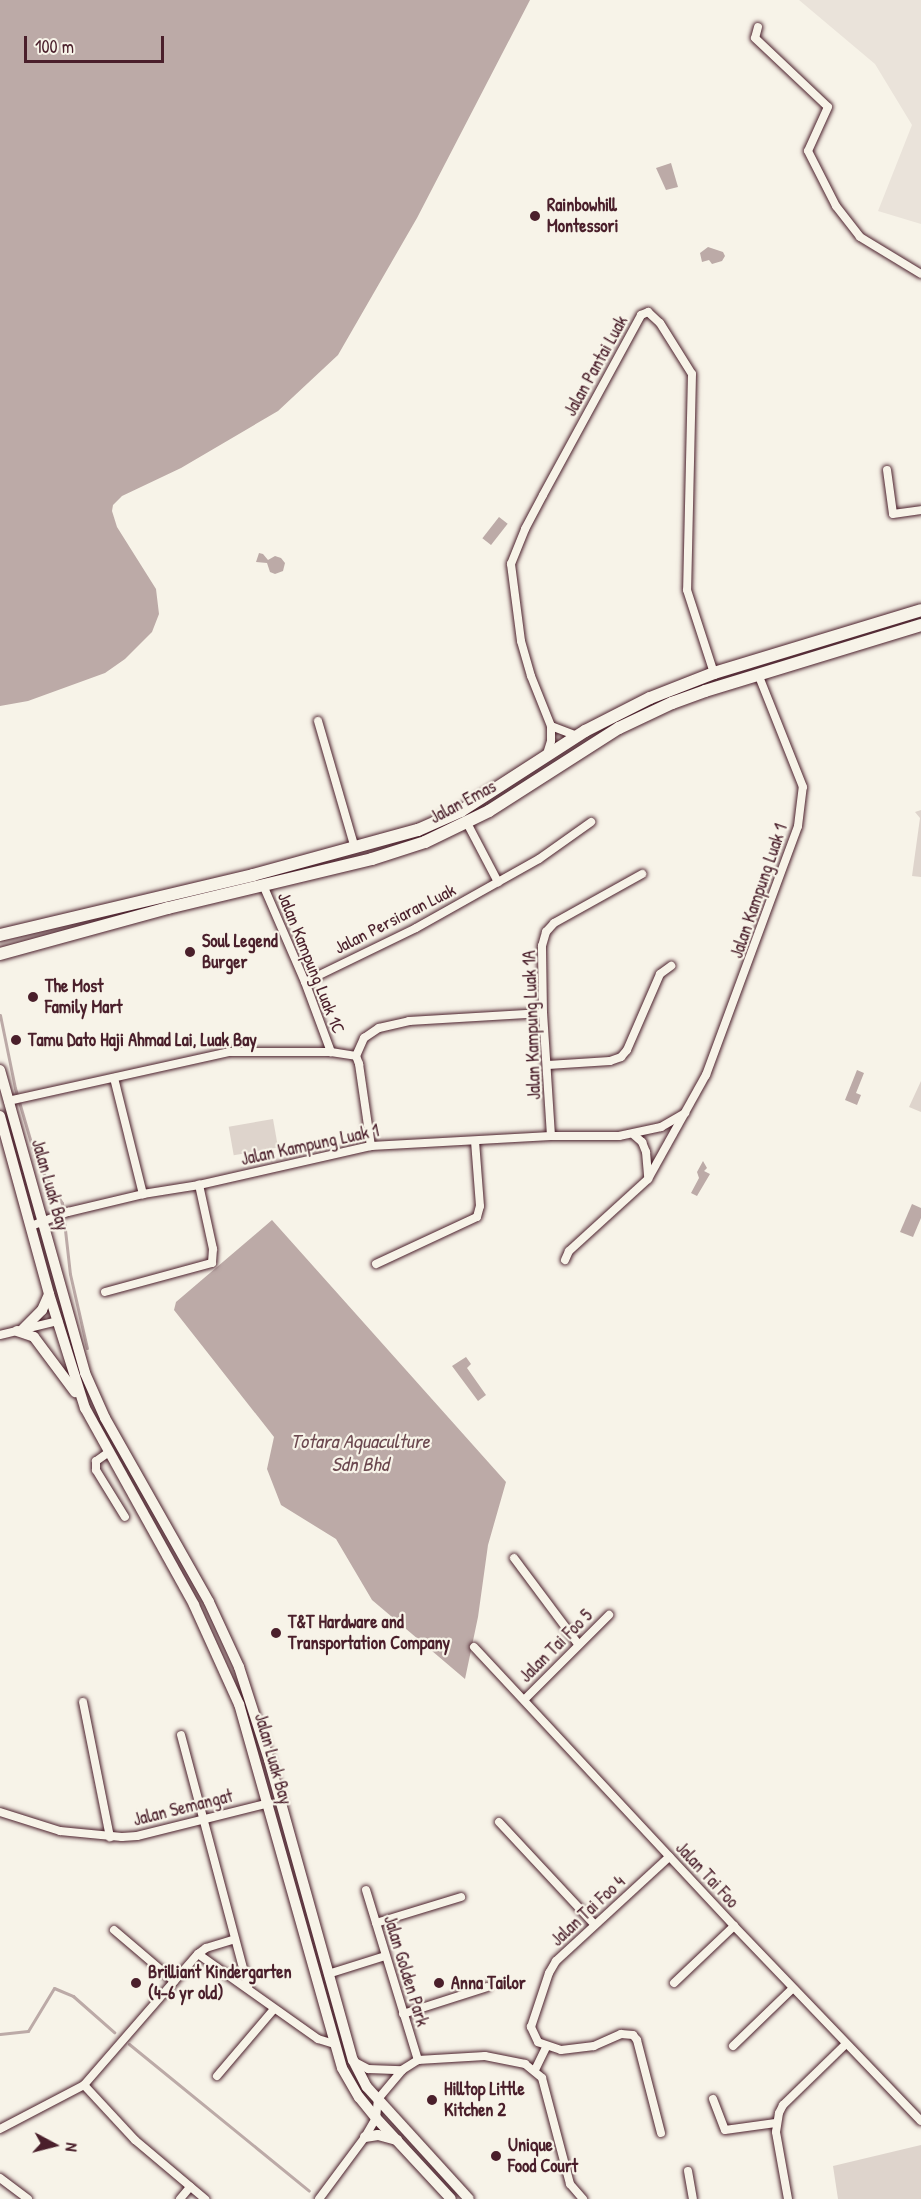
<!DOCTYPE html>
<style>
body{margin:0}
#map{position:relative;width:921px;height:2199px;overflow:hidden;background:#f7f3e8;font-family:"Patrick Hand",sans-serif}
div>[style]{position:absolute}
[style*='--x']{left:calc(var(--x)*1px);top:calc(var(--y)*1px);width:calc(var(--w)*1px);rotate:calc(var(--a)*1deg)}
.built>*{inset:0;background:#eae3da}
.green>*{inset:0;background:#ded4cc;transform-origin:0 0}
.water>*{inset:0;background:#bcaaa7;transform-origin:0 0}
.stream>*{height:3px;margin:-1.5px;padding:0 1.5px;transform-origin:1.5px;border-radius:1.5px;background:#bcaaa7}
.roads{filter:drop-shadow(0 0 2px #4a1f2b) drop-shadow(0 0 2px #4a1f2b)}
.street>*{height:8px;margin:-4px;padding:0 4px;transform-origin:4px;border-radius:4px;background:#f7f3e8}
.secondary>*{height:10px;margin:-5px;padding:0 5px;transform-origin:5px;border-radius:5px;background:#f7f3e8}
.primary>*{height:12px;margin:-6px;padding:0 6px;transform-origin:6px;border-radius:6px;background:#f7f3e8}
.dots>*{width:16px;height:16px;translate:-50% -50%;box-sizing:border-box;border:3px solid #f7f3e8;border-radius:50%}
span{translate:-50% -50%;white-space:nowrap;text-align:center;line-height:1.15;-webkit-text-stroke:4.5px #f7f3e8;paint-order:stroke}
.poi-label{font-size:18px;color:#4a1f2b;font-weight:700}
.left{translate:0 -50%;text-align:left}
.street-label{font-size:18px;color:#4a1f2b}
.water-label{font-size:20px;color:#6c4950;font-style:italic}
.north{position:absolute;left:24px;top:2115px;width:60px;height:60px;-webkit-text-stroke:4px #f7f3e8;paint-order:stroke;rotate:97deg;font-size:16px;font-weight:700;line-height:24px;text-align:center;color:#4a1f2b}
.north::after{content:'';display:block;margin:auto;width:21px;height:27px;background:#4a1f2b;clip-path:polygon(50% 0,100% 100%,50% 72%,0 100%)}
.scale{position:absolute;left:24px;top:36px;width:140px;height:27px;box-sizing:border-box;border:3px solid #4a1f2b;border-top:0;padding-left:8px;font-size:18px;line-height:21px;white-space:nowrap;color:#4a1f2b;-webkit-text-stroke:4px #f7f3e8;paint-order:stroke}
</style>
<div id="map">
<div class="built">
<div style="clip-path:polygon(799px 0,921px 0,921px 224px,878px 211px,912px 125px,875px 64px)"></div>
</div>
<div class="green">
<div style="clip-path:polygon(921px 810px,921px 877px,912px 876px,920px 818px,915px 812px)"></div>
<div style="clip-path:polygon(921px 1081px,921px 1112px,909px 1107px)"></div>
<div style="left:273px;top:1119px;width:29px;height:45px;rotate:80deg"></div>
<div style="clip-path:polygon(921px 2145px,921px 2199px,838px 2199px,833px 2166px)"></div>
</div>
<div class="water">
<div style="clip-path:polygon(0 0,530px 0,417px 218px,338px 355px,278px 411px,181px 468px,122px 496px,113px 505px,112px 511px,117px 527px,156px 589px,159px 614px,152px 632px,125px 659px,105px 673px,28px 701px,0 706px)"></div>
<div style="clip-path:polygon(671px 163px,678px 187px,666px 190px,656px 168px)"></div>
<div style="clip-path:polygon(708px 247px,723px 252px,725px 256px,722px 261px,712px 264px,709px 260px,702px 262px,700px 253px)"></div>
<div style="left:499px;top:517px;width:11px;height:27px;rotate:38deg"></div>
<div style="clip-path:polygon(259px 553px,263px 554px,268px 560px,275px 556px,281px 558px,285px 563px,283px 571px,275px 574px,270px 572px,267px 563px,256px 562px)"></div>
<div style="clip-path:polygon(857px 1070px,864px 1073px,856px 1093px,861px 1095px,857px 1105px,845px 1100px)"></div>
<div style="clip-path:polygon(703px 1161px,707px 1168px,704px 1171px,710px 1174px,697px 1196px,691px 1193px,699px 1178px,697px 1172px)"></div>
<div style="clip-path:polygon(912px 1204px,921px 1208px,921px 1218px,913px 1237px,900px 1232px)"></div>
<div style="clip-path:polygon(272px 1220px,506px 1482px,488px 1545px,478px 1617px,465px 1679px,372px 1600px,336px 1539px,281px 1505px,267px 1469px,274px 1437px,174px 1310px,176px 1302px)"></div>
<div style="clip-path:polygon(466px 1357px,471px 1364px,467px 1368px,486px 1395px,478px 1401px,452px 1366px)"></div>
</div>
<div class="stream">
<div style="--x:0;--y:1015;--w:75;--a:78.4"></div>
<div style="--x:15;--y:1088;--w:78;--a:73.7"></div>
<div style="--x:37;--y:1163;--w:47;--a:58"></div>
<div style="--x:62;--y:1203;--w:71;--a:83.6"></div>
<div style="--x:70;--y:1274;--w:76;--a:77.1"></div>
<div style="--x:0;--y:2034;--w:28;--a:-6"></div>
<div style="--x:28;--y:2031;--w:50;--a:-58.8"></div>
<div style="--x:54;--y:1988;--w:21;--a:23"></div>
<div style="--x:73;--y:1996;--w:55;--a:41.3"></div>
<div style="--x:129;--y:2044;--w:232;--a:39.2"></div>
</div>
<div class="roads">
<div class="street">
<div style="--x:758;--y:27;--w:11;--a:105"></div>
<div style="--x:755;--y:38;--w:100;--a:43.4"></div>
<div style="--x:828;--y:107;--w:48;--a:114.4"></div>
<div style="--x:808;--y:151;--w:62;--a:63"></div>
<div style="--x:836;--y:206;--w:39;--a:52"></div>
<div style="--x:860;--y:237;--w:71;--a:31.2"></div>
<div style="--x:887;--y:470;--w:44;--a:82.2"></div>
<div style="--x:893;--y:514;--w:28;--a:-8"></div>
<div style="--x:318;--y:721;--w:132;--a:73.8"></div>
<div style="--x:551;--y:726;--w:28;--a:21"></div>
<div style="--x:547;--y:754;--w:14;--a:-73"></div>
<div style="--x:551;--y:741;--w:15;--a:-90"></div>
<div style="--x:551;--y:726;--w:54;--a:-111.8"></div>
<div style="--x:531;--y:676;--w:36;--a:-106"></div>
<div style="--x:521;--y:641;--w:78;--a:-97.4"></div>
<div style="--x:511;--y:564;--w:38;--a:-68"></div>
<div style="--x:525;--y:529;--w:38;--a:-62"></div>
<div style="--x:543;--y:495;--w:205;--a:-61.4"></div>
<div style="--x:641;--y:315;--w:8;--a:-23"></div>
<div style="--x:648;--y:312;--w:16;--a:43"></div>
<div style="--x:660;--y:323;--w:60;--a:57.9"></div>
<div style="--x:692;--y:374;--w:216;--a:91.3"></div>
<div style="--x:687;--y:590;--w:87;--a:72"></div>
<div style="--x:467;--y:823;--w:67;--a:62.3"></div>
<div style="--x:263;--y:885;--w:106;--a:66.6"></div>
<div style="--x:305;--y:982;--w:75;--a:69.6"></div>
<div style="--x:305;--y:982;--w:123;--a:-25.9"></div>
<div style="--x:416;--y:928;--w:141;--a:-29.3"></div>
<div style="--x:539;--y:859;--w:64;--a:-35.4"></div>
<div style="--x:356;--y:1056;--w:20;--a:-66"></div>
<div style="--x:364;--y:1038;--w:18;--a:-34"></div>
<div style="--x:379;--y:1028;--w:31;--a:-13"></div>
<div style="--x:409;--y:1021;--w:134;--a:-3.4"></div>
<div style="--x:356;--y:1056;--w:9;--a:69"></div>
<div style="--x:359;--y:1064;--w:83;--a:81.7"></div>
<div style="--x:548;--y:1065;--w:62;--a:-3.7"></div>
<div style="--x:610;--y:1061;--w:12;--a:-20"></div>
<div style="--x:621;--y:1057;--w:9;--a:-49"></div>
<div style="--x:627;--y:1050;--w:83;--a:-66.5"></div>
<div style="--x:660;--y:974;--w:14;--a:-36"></div>
<div style="--x:114;--y:1078;--w:120;--a:76"></div>
<div style="--x:8;--y:1101;--w:226;--a:-12.5"></div>
<div style="--x:229;--y:1052;--w:102;--a:0"></div>
<div style="--x:331;--y:1052;--w:25;--a:9"></div>
<div style="--x:634;--y:1135;--w:11;--a:41"></div>
<div style="--x:642;--y:1142;--w:11;--a:68"></div>
<div style="--x:646;--y:1152;--w:25;--a:85"></div>
<div style="--x:551;--y:1136;--w:123;--a:-93.7"></div>
<div style="--x:543;--y:1013;--w:67;--a:-90.9"></div>
<div style="--x:542;--y:946;--w:15;--a:-74"></div>
<div style="--x:546;--y:932;--w:12;--a:-48"></div>
<div style="--x:554;--y:923;--w:101;--a:-29.1"></div>
<div style="--x:31;--y:1226;--w:40;--a:-21"></div>
<div style="--x:68;--y:1212;--w:77;--a:-13.5"></div>
<div style="--x:143;--y:1194;--w:57;--a:-9.1"></div>
<div style="--x:199;--y:1185;--w:176;--a:-12.8"></div>
<div style="--x:371;--y:1146;--w:180;--a:-3.2"></div>
<div style="--x:551;--y:1136;--w:68;--a:0"></div>
<div style="--x:619;--y:1136;--w:43;--a:-12.1"></div>
<div style="--x:661;--y:1127;--w:28;--a:-30"></div>
<div style="--x:565;--y:1260;--w:10;--a:-66"></div>
<div style="--x:569;--y:1251;--w:107;--a:-42.3"></div>
<div style="--x:648;--y:1179;--w:119;--a:-60.9"></div>
<div style="--x:706;--y:1075;--w:265;--a:-69.7"></div>
<div style="--x:798;--y:826;--w:39;--a:-83"></div>
<div style="--x:803;--y:787;--w:122;--a:-111.7"></div>
<div style="--x:376;--y:1264;--w:111;--a:-25"></div>
<div style="--x:477;--y:1217;--w:11;--a:-75"></div>
<div style="--x:480;--y:1206;--w:65;--a:-94.4"></div>
<div style="--x:105;--y:1292;--w:111;--a:-15.2"></div>
<div style="--x:212;--y:1263;--w:14;--a:-86"></div>
<div style="--x:213;--y:1249;--w:66;--a:-102.3"></div>
<div style="--x:0;--y:1335;--w:60;--a:-13.6"></div>
<div style="--x:109;--y:1452;--w:16;--a:145"></div>
<div style="--x:96;--y:1461;--w:9;--a:90"></div>
<div style="--x:96;--y:1470;--w:55;--a:58.3"></div>
<div style="--x:514;--y:1558;--w:107;--a:53.3"></div>
<div style="--x:474;--y:1647;--w:381;--a:47"></div>
<div style="--x:734;--y:1926;--w:270;--a:46.2"></div>
<div style="--x:525;--y:1699;--w:119;--a:-45"></div>
<div style="--x:83;--y:1702;--w:138;--a:78.7"></div>
<div style="--x:181;--y:1735;--w:261;--a:75.1"></div>
<div style="--x:0;--y:1812;--w:63;--a:17.6"></div>
<div style="--x:60;--y:1831;--w:62;--a:5.5"></div>
<div style="--x:122;--y:1837;--w:15;--a:-4"></div>
<div style="--x:137;--y:1836;--w:136;--a:-14"></div>
<div style="--x:499;--y:1822;--w:139;--a:47"></div>
<div style="--x:366;--y:1890;--w:178;--a:73"></div>
<div style="--x:376;--y:1923;--w:89;--a:-17"></div>
<div style="--x:114;--y:1930;--w:79;--a:40.4"></div>
<div style="--x:198;--y:1954;--w:147;--a:35.3"></div>
<div style="--x:318;--y:2039;--w:17;--a:17"></div>
<div style="--x:328;--y:1974;--w:60;--a:-17.5"></div>
<div style="--x:674;--y:1983;--w:83;--a:-43.5"></div>
<div style="--x:403;--y:2014;--w:88;--a:-17.8"></div>
<div style="--x:733;--y:2046;--w:83;--a:-44"></div>
<div style="--x:355;--y:2062;--w:15;--a:28"></div>
<div style="--x:368;--y:2069;--w:34;--a:2"></div>
<div style="--x:535;--y:2070;--w:25;--a:-64"></div>
<div style="--x:217;--y:2076;--w:88;--a:-49.6"></div>
<div style="--x:84;--y:2085;--w:75;--a:47.2"></div>
<div style="--x:135;--y:2140;--w:92;--a:40.1"></div>
<div style="--x:713;--y:2099;--w:33;--a:69"></div>
<div style="--x:725;--y:2130;--w:51;--a:-7.8"></div>
<div style="--x:0;--y:2129;--w:95;--a:-27.6"></div>
<div style="--x:84;--y:2085;--w:174;--a:-49"></div>
<div style="--x:198;--y:1954;--w:10;--a:-37"></div>
<div style="--x:206;--y:1948;--w:30;--a:-17"></div>
<div style="--x:661;--y:2133;--w:96;--a:-104.5"></div>
<div style="--x:637;--y:2040;--w:6;--a:-129"></div>
<div style="--x:633;--y:2035;--w:12;--a:-175"></div>
<div style="--x:621;--y:2034;--w:30;--a:156"></div>
<div style="--x:594;--y:2046;--w:33;--a:173"></div>
<div style="--x:561;--y:2050;--w:24;--a:-161"></div>
<div style="--x:538;--y:2042;--w:17;--a:-115"></div>
<div style="--x:531;--y:2027;--w:57;--a:-71.6"></div>
<div style="--x:549;--y:1973;--w:14;--a:-60"></div>
<div style="--x:556;--y:1961;--w:154;--a:-42.6"></div>
<div style="--x:688;--y:2171;--w:28;--a:80"></div>
<div style="--x:0;--y:2178;--w:35;--a:37"></div>
<div style="--x:180;--y:2199;--w:16;--a:-50"></div>
<div style="--x:319;--y:2199;--w:77;--a:-53.4"></div>
<div style="--x:365;--y:2137;--w:22;--a:-60"></div>
<div style="--x:376;--y:2118;--w:19;--a:-84"></div>
<div style="--x:378;--y:2099;--w:38;--a:-50"></div>
<div style="--x:402;--y:2070;--w:19;--a:-32"></div>
<div style="--x:418;--y:2060;--w:67;--a:-3.4"></div>
<div style="--x:485;--y:2056;--w:41;--a:11.3"></div>
<div style="--x:525;--y:2064;--w:22;--a:39"></div>
<div style="--x:542;--y:2078;--w:110;--a:75.2"></div>
<div style="--x:570;--y:2184;--w:20;--a:49"></div>
<div style="--x:788;--y:2199;--w:68;--a:-100.2"></div>
<div style="--x:776;--y:2132;--w:19;--a:-81"></div>
<div style="--x:779;--y:2113;--w:9;--a:-63"></div>
<div style="--x:783;--y:2105;--w:88;--a:-44.1"></div>
</div>
<div class="secondary">
<div style="--x:0;--y:1070;--w:315;--a:74.3"></div>
<div style="--x:85;--y:1373;--w:49;--a:66"></div>
<div style="--x:105;--y:1418;--w:211;--a:60.5"></div>
<div style="--x:209;--y:1602;--w:72;--a:65.2"></div>
<div style="--x:239;--y:1667;--w:98;--a:72.1"></div>
<div style="--x:269;--y:1760;--w:312;--a:74.4"></div>
<div style="--x:353;--y:2060;--w:30;--a:63"></div>
<div style="--x:367;--y:2087;--w:151;--a:47.7"></div>
<div style="--x:0;--y:1116;--w:185;--a:74.6"></div>
<div style="--x:49;--y:1294;--w:120;--a:72.5"></div>
<div style="--x:85;--y:1408;--w:225;--a:61"></div>
<div style="--x:194;--y:1605;--w:109;--a:65.6"></div>
<div style="--x:239;--y:1704;--w:378;--a:74.2"></div>
<div style="--x:342;--y:2068;--w:34;--a:60"></div>
<div style="--x:359;--y:2097;--w:27;--a:51"></div>
<div style="--x:376;--y:2118;--w:110;--a:47.2"></div>
<div style="--x:23;--y:1329;--w:27;--a:-45"></div>
<div style="--x:42;--y:1310;--w:17;--a:-66"></div>
<div style="--x:17;--y:1331;--w:18;--a:19"></div>
<div style="--x:34;--y:1337;--w:69;--a:53.3"></div>
<div style="--x:365;--y:2137;--w:13;--a:-9"></div>
<div style="--x:378;--y:2135;--w:20;--a:15"></div>
</div>
<div class="primary">
<div style="--x:0;--y:935;--w:260;--a:-13.3"></div>
<div style="--x:253;--y:875;--w:171;--a:-15.3"></div>
<div style="--x:418;--y:830;--w:47;--a:-23.8"></div>
<div style="--x:461;--y:811;--w:148;--a:-32.8"></div>
<div style="--x:585;--y:731;--w:73;--a:-26.9"></div>
<div style="--x:650;--y:698;--w:69;--a:-21.3"></div>
<div style="--x:714;--y:673;--w:216;--a:-16.9"></div>
<div style="--x:0;--y:954;--w:174;--a:-15.3"></div>
<div style="--x:168;--y:908;--w:210;--a:-13.5"></div>
<div style="--x:372;--y:859;--w:56;--a:-17.8"></div>
<div style="--x:425;--y:842;--w:71;--a:-25.8"></div>
<div style="--x:489;--y:811;--w:154;--a:-32.6"></div>
<div style="--x:619;--y:728;--w:59;--a:-25.3"></div>
<div style="--x:672;--y:703;--w:35;--a:-20"></div>
<div style="--x:705;--y:691;--w:226;--a:-17"></div>
</div>
</div>
<div class="dots">
<div style="left:535px;top:216px;background:#4a1f2b"></div>
<div style="left:190px;top:952px;background:#4a1f2b"></div>
<div style="left:33px;top:997px;background:#4a1f2b"></div>
<div style="left:16px;top:1040px;background:#4a1f2b"></div>
<div style="left:276px;top:1633px;background:#4a1f2b"></div>
<div style="left:136px;top:1983px;background:#4a1f2b"></div>
<div style="left:439px;top:1983px;background:#4a1f2b"></div>
<div style="left:432px;top:2100px;background:#4a1f2b"></div>
<div style="left:496px;top:2156px;background:#4a1f2b"></div>
</div>
<div class="poi-label">
<span class="left" style="left:547px;top:216px">Rainbowhill<br>Montessori</span>
<span class="left" style="left:202px;top:952px">Soul Legend<br>Burger</span>
<span class="left" style="left:45px;top:997px">The Most<br>Family Mart</span>
<span class="left" style="left:28px;top:1040px">Tamu Dato Haji Ahmad Lai, Luak Bay</span>
<span class="left" style="left:288px;top:1633px">T&amp;T Hardware and<br>Transportation Company</span>
<span class="left" style="left:148px;top:1983px">Brilliant Kindergarten<br>(4-6 yr old)</span>
<span class="left" style="left:451px;top:1983px">Anna Tailor</span>
<span class="left" style="left:444px;top:2100px">Hilltop Little<br>Kitchen 2</span>
<span class="left" style="left:508px;top:2156px">Unique<br>Food Court</span>
</div>
<div class="street-label">
<span style="left:596px;top:366px;rotate:-61deg">Jalan Pantai Luak</span>
<span style="left:463px;top:802px;rotate:-28deg">Jalan Emas</span>
<span style="left:759px;top:891px;rotate:-71deg">Jalan Kampung Luak 1</span>
<span style="left:395px;top:919px;rotate:-27deg">Jalan Persiaran Luak</span>
<span style="left:311px;top:963px;rotate:68deg">Jalan Kampung Luak 1C</span>
<span style="left:532px;top:1025px;rotate:-92deg">Jalan Kampung Luak 1A</span>
<span style="left:310px;top:1145px;rotate:-12deg">Jalan Kampung Luak 1</span>
<span style="left:50px;top:1185px;rotate:74deg">Jalan Luak Bay</span>
<span style="left:556px;top:1646px;rotate:-45deg">Jalan Tai Foo 5</span>
<span style="left:273px;top:1759px;rotate:74deg">Jalan Luak Bay</span>
<span style="left:183px;top:1808px;rotate:-14deg">Jalan Semangat</span>
<span style="left:707px;top:1875px;rotate:47deg">Jalan Tai Foo</span>
<span style="left:588px;top:1911px;rotate:-43deg">Jalan Tai Foo 4</span>
<span style="left:406px;top:1971px;rotate:73deg">Jalan Golden Park</span>
</div>
<div class="water-label">
<span style="left:360px;top:1452px">Totara Aquaculture<br>Sdn Bhd</span>
</div>
<div class="north">N</div>
<div class="scale">100 m</div>
</div>
